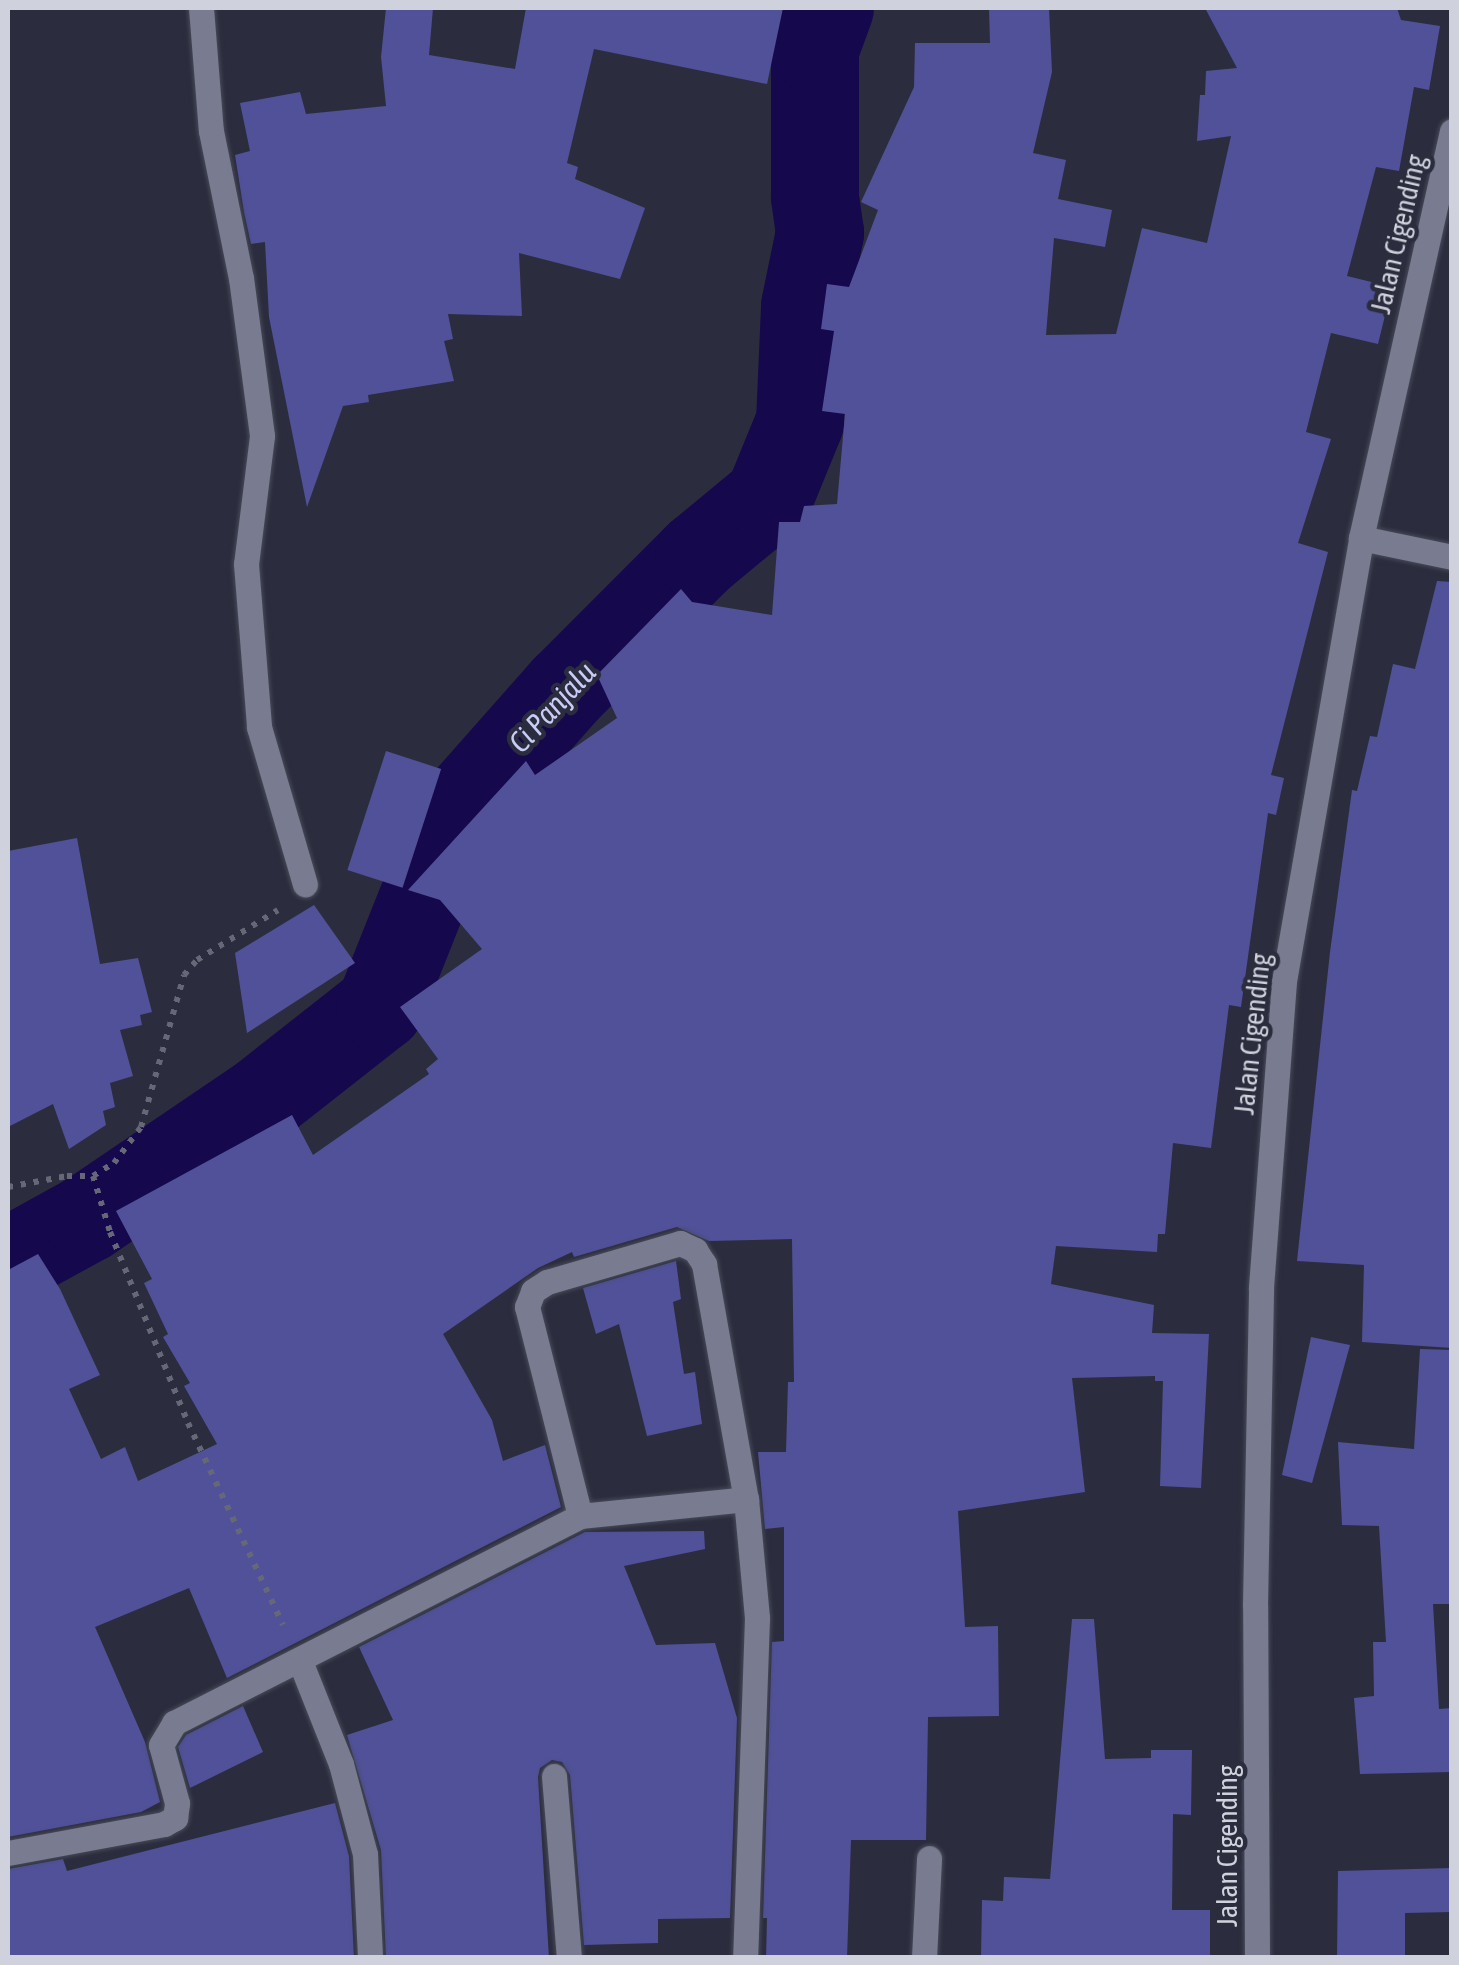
<!DOCTYPE html>
<style>
body{margin:0}
#map{position:relative;width:1459px;height:1965px;overflow:hidden;background:#2b2d3e;font-family:"Asap Condensed",sans-serif}
div>[style]{position:absolute}
[style*='--x']{left:calc(var(--x)*1px);top:calc(var(--y)*1px);width:calc(var(--w)*1px);rotate:calc(var(--a)*1deg)}
.river>*{height:88px;margin:-44px;padding:0 44px;transform-origin:44px;border-radius:44px;background:#16084d}
.building>*{inset:0;background:#505199;transform-origin:0 0}
.path>*{height:6px;margin-top:-3px;transform-origin:0;background:repeating-linear-gradient(90deg,#666877 0 5px,transparent 0 13px)}
.roads{filter:drop-shadow(0 0 2px #484a58) drop-shadow(0 0 2px #484a58)}
.minor>*{height:25px;margin:-12.5px;padding:0 12.5px;transform-origin:12.5px;border-radius:12.5px;background:#797b90}
span{translate:-50% -50%;white-space:nowrap;text-align:center;line-height:1.15;-webkit-text-stroke:9px #2b2d3e;paint-order:stroke}
.street-label{font-size:28px;color:#cfd1dc}
.water-label{font-size:30px;color:#c8ccf6;font-style:italic}
.frame{position:absolute;inset:0;border:10px solid #cfd1dc;pointer-events:none}
</style>
<div id="map">
<div class="river">
<div style="--x:8;--y:1262;--w:91;--a:-28.8"></div>
<div style="--x:88;--y:1218;--w:212;--a:-34.2"></div>
<div style="--x:263;--y:1099;--w:149;--a:-38.2"></div>
<div style="--x:380;--y:1007;--w:211;--a:-68.3"></div>
<div style="--x:458;--y:811;--w:162;--a:-48.5"></div>
<div style="--x:565;--y:690;--w:190;--a:-45"></div>
<div style="--x:699;--y:556;--w:91;--a:-39.6"></div>
<div style="--x:769;--y:498;--w:82;--a:-67.8"></div>
<div style="--x:800;--y:422;--w:116;--a:-87.5"></div>
<div style="--x:805;--y:306;--w:75;--a:-78.4"></div>
<div style="--x:820;--y:233;--w:37;--a:-98"></div>
<div style="--x:815;--y:196;--w:147;--a:-90"></div>
<div style="--x:815;--y:49;--w:44;--a:-69.9"></div>
</div>
<div class="building">
<div style="clip-path:polygon(386px 8px,433px 8px,429px 55px,515px 69px,526px 8px,783px 8px,767px 84px,594px 49px,567px 163px,578px 167px,575px 179px,645px 208px,620px 279px,519px 253px,522px 316px,448px 314px,453px 339px,444px 341px,454px 381px,368px 395px,369px 402px,343px 406px,307px 507px,269px 317px,265px 242px,251px 244px,244px 212px,235px 155px,250px 151px,240px 103px,300px 92px,306px 114px,386px 106px,381px 57px)"></div>
<div style="clip-path:polygon(989px 8px,1049px 8px,1052px 72px,1033px 153px,1066px 160px,1058px 199px,1112px 210px,1105px 247px,1054px 238px,1046px 335px,1116px 334px,1142px 228px,1207px 243px,1231px 136px,1197px 141px,1200px 95px,1205px 95px,1206px 71px,1237px 68px,1205px 8px,1397px 8px,1401px 20px,1440px 26px,1429px 90px,1414px 87px,1399px 171px,1376px 167px,1347px 276px,1392px 287px,1378px 344px,1331px 333px,1306px 432px,1331px 439px,1298px 543px,1328px 552px,1271px 775px,1284px 778px,1276px 815px,1268px 813px,1241px 1007px,1229px 1005px,1211px 1148px,1173px 1143px,1165px 1234px,1158px 1234px,1157px 1252px,1056px 1246px,1051px 1284px,1154px 1305px,1152px 1333px,1209px 1334px,1201px 1488px,1160px 1486px,1163px 1381px,1155px 1381px,1155px 1376px,1072px 1378px,1085px 1492px,958px 1511px,965px 1627px,998px 1626px,999px 1716px,928px 1717px,926px 1840px,851px 1840px,847px 1958px,766px 1958px,767px 1918px,763px 1918px,772px 1642px,784px 1641px,784px 1527px,765px 1529px,758px 1452px,786px 1452px,788px 1382px,794px 1382px,792px 1239px,709px 1241px,677px 1227px,574px 1257px,572px 1252px,538px 1268px,443px 1334px,492px 1420px,503px 1461px,545px 1445px,561px 1507px,227px 1678px,189px 1588px,95px 1627px,145px 1742px,160px 1802px,141px 1812px,8px 1837px,8px 1270px,38px 1254px,60px 1289px,100px 1375px,69px 1389px,101px 1459px,125px 1447px,138px 1481px,217px 1444px,184px 1386px,190px 1383px,163px 1337px,168px 1334px,144px 1283px,152px 1279px,116px 1211px,292px 1115px,313px 1155px,429px 1074px,426px 1069px,438px 1059px,400px 1007px,482px 949px,440px 900px,408px 890px,526px 761px,535px 775px,617px 718px,597px 675px,681px 589px,692px 602px,772px 615px,779px 522px,800px 522px,804px 506px,837px 504px,845px 414px,822px 411px,834px 331px,821px 329px,827px 284px,849px 287px,878px 210px,861px 202px,914px 87px,915px 43px,990px 43px)"></div>
<div style="clip-path:polygon(1437px 581px,1452px 582px,1452px 1348px,1362px 1342px,1364px 1265px,1297px 1261px,1330px 952px,1352px 790px,1357px 791px,1370px 736px,1377px 737px,1393px 664px,1415px 669px)"></div>
<div style="left:386px;top:751px;width:58px;height:125px;rotate:18deg"></div>
<div style="clip-path:polygon(77px 838px,100px 964px,138px 958px,152px 1012px,140px 1015px,142px 1025px,120px 1030px,133px 1076px,110px 1083px,115px 1107px,103px 1111px,106px 1125px,69px 1149px,53px 1104px,8px 1127px,8px 851px)"></div>
<div style="clip-path:polygon(314px 905px,355px 963px,247px 1033px,235px 953px)"></div>
<div style="clip-path:polygon(676px 1261px,681px 1299px,673px 1302px,684px 1374px,695px 1372px,702px 1424px,647px 1436px,619px 1324px,596px 1334px,583px 1288px)"></div>
<div style="clip-path:polygon(1311px 1337px,1350px 1345px,1312px 1483px,1282px 1475px)"></div>
<div style="clip-path:polygon(1420px 1349px,1452px 1350px,1452px 1604px,1433px 1604px,1439px 1709px,1452px 1708px,1452px 1772px,1360px 1774px,1354px 1698px,1374px 1696px,1373px 1642px,1386px 1642px,1379px 1526px,1342px 1525px,1338px 1442px,1414px 1449px)"></div>
<div style="clip-path:polygon(704px 1531px,705px 1549px,624px 1566px,656px 1645px,715px 1643px,737px 1718px,730px 1918px,658px 1919px,658px 1943px,584px 1945px,570px 1775px,562px 1762px,552px 1760px,540px 1768px,538px 1777px,549px 1958px,386px 1958px,381px 1850px,347px 1735px,393px 1720px,359px 1647px,585px 1532px)"></div>
<div style="clip-path:polygon(1072px 1619px,1094px 1619px,1105px 1759px,1151px 1758px,1151px 1750px,1192px 1750px,1191px 1815px,1173px 1814px,1172px 1910px,1210px 1910px,1210px 1958px,981px 1958px,982px 1900px,1003px 1901px,1004px 1877px,1050px 1879px)"></div>
<div style="clip-path:polygon(243px 1706px,263px 1752px,190px 1788px,178px 1747px,186px 1735px)"></div>
<div style="clip-path:polygon(335px 1803px,349px 1856px,354px 1958px,8px 1958px,8px 1869px,63px 1859px,67px 1871px)"></div>
<div style="clip-path:polygon(1452px 1868px,1452px 1912px,1405px 1913px,1405px 1958px,1337px 1958px,1338px 1871px)"></div>
</div>
<div class="path">
<div style="--x:93;--y:1176;--w:25;--a:-32"></div>
<div style="--x:114;--y:1163;--w:45;--a:-53.1"></div>
<div style="--x:141;--y:1127;--w:158;--a:-74.2"></div>
<div style="--x:184;--y:975;--w:20;--a:-49"></div>
<div style="--x:197;--y:960;--w:95;--a:-31.7"></div>
<div style="--x:8;--y:1187;--w:60;--a:-10.6"></div>
<div style="--x:67;--y:1176;--w:26;--a:0"></div>
<div style="--x:93;--y:1176;--w:59;--a:73.1"></div>
<div style="--x:110;--y:1232;--w:206;--a:67.8"></div>
<div style="--x:188;--y:1423;--w:223;--a:64.8"></div>
</div>
<div class="roads">
<div class="minor">
<div style="--x:201;--y:8;--w:123;--a:85.4"></div>
<div style="--x:211;--y:131;--w:150;--a:78.5"></div>
<div style="--x:241;--y:278;--w:159;--a:82.4"></div>
<div style="--x:262;--y:436;--w:129;--a:97.1"></div>
<div style="--x:246;--y:564;--w:164;--a:85.4"></div>
<div style="--x:259;--y:727;--w:164;--a:73.7"></div>
<div style="--x:1361;--y:538;--w:93;--a:11.8"></div>
<div style="--x:580;--y:1516;--w:216;--a:-104.2"></div>
<div style="--x:527;--y:1307;--w:17;--a:-69"></div>
<div style="--x:533;--y:1291;--w:17;--a:-33"></div>
<div style="--x:547;--y:1282;--w:139;--a:-16.3"></div>
<div style="--x:680;--y:1243;--w:17;--a:25"></div>
<div style="--x:695;--y:1250;--w:17;--a:57"></div>
<div style="--x:704;--y:1264;--w:239;--a:79.9"></div>
<div style="--x:300;--y:1661;--w:111;--a:68.3"></div>
<div style="--x:341;--y:1764;--w:93;--a:75.1"></div>
<div style="--x:365;--y:1854;--w:104;--a:87.2"></div>
<div style="--x:554;--y:1776;--w:183;--a:85.3"></div>
<div style="--x:8;--y:1853;--w:159;--a:-10.5"></div>
<div style="--x:164;--y:1824;--w:13;--a:-29"></div>
<div style="--x:175;--y:1818;--w:15;--a:-82"></div>
<div style="--x:177;--y:1803;--w:60;--a:-105.4"></div>
<div style="--x:161;--y:1745;--w:26;--a:-59"></div>
<div style="--x:174;--y:1723;--w:456;--a:-27"></div>
<div style="--x:580;--y:1516;--w:167;--a:-5.8"></div>
<div style="--x:746;--y:1499;--w:120;--a:84.7"></div>
<div style="--x:757;--y:1618;--w:340;--a:92"></div>
<div style="--x:924;--y:1958;--w:100;--a:-87.1"></div>
<div style="--x:1257;--y:1958;--w:353;--a:-90.3"></div>
<div style="--x:1255;--y:1605;--w:318;--a:-88.9"></div>
<div style="--x:1261;--y:1287;--w:307;--a:-85.7"></div>
<div style="--x:1284;--y:981;--w:450;--a:-80.1"></div>
<div style="--x:1361;--y:538;--w:417;--a:-77.4"></div>
</div>
</div>
<div class="street-label">
<span style="left:1398px;top:234px;rotate:-77deg">Jalan Cigending</span>
<span style="left:1252px;top:1034px;rotate:-84deg">Jalan Cigending</span>
<span style="left:1227px;top:1846px;rotate:-90deg">Jalan Cigending</span>
</div>
<div class="water-label">
<span style="left:552px;top:707px;rotate:-47deg">Ci Panjalu</span>
</div>
<div class="frame"></div>
</div>
